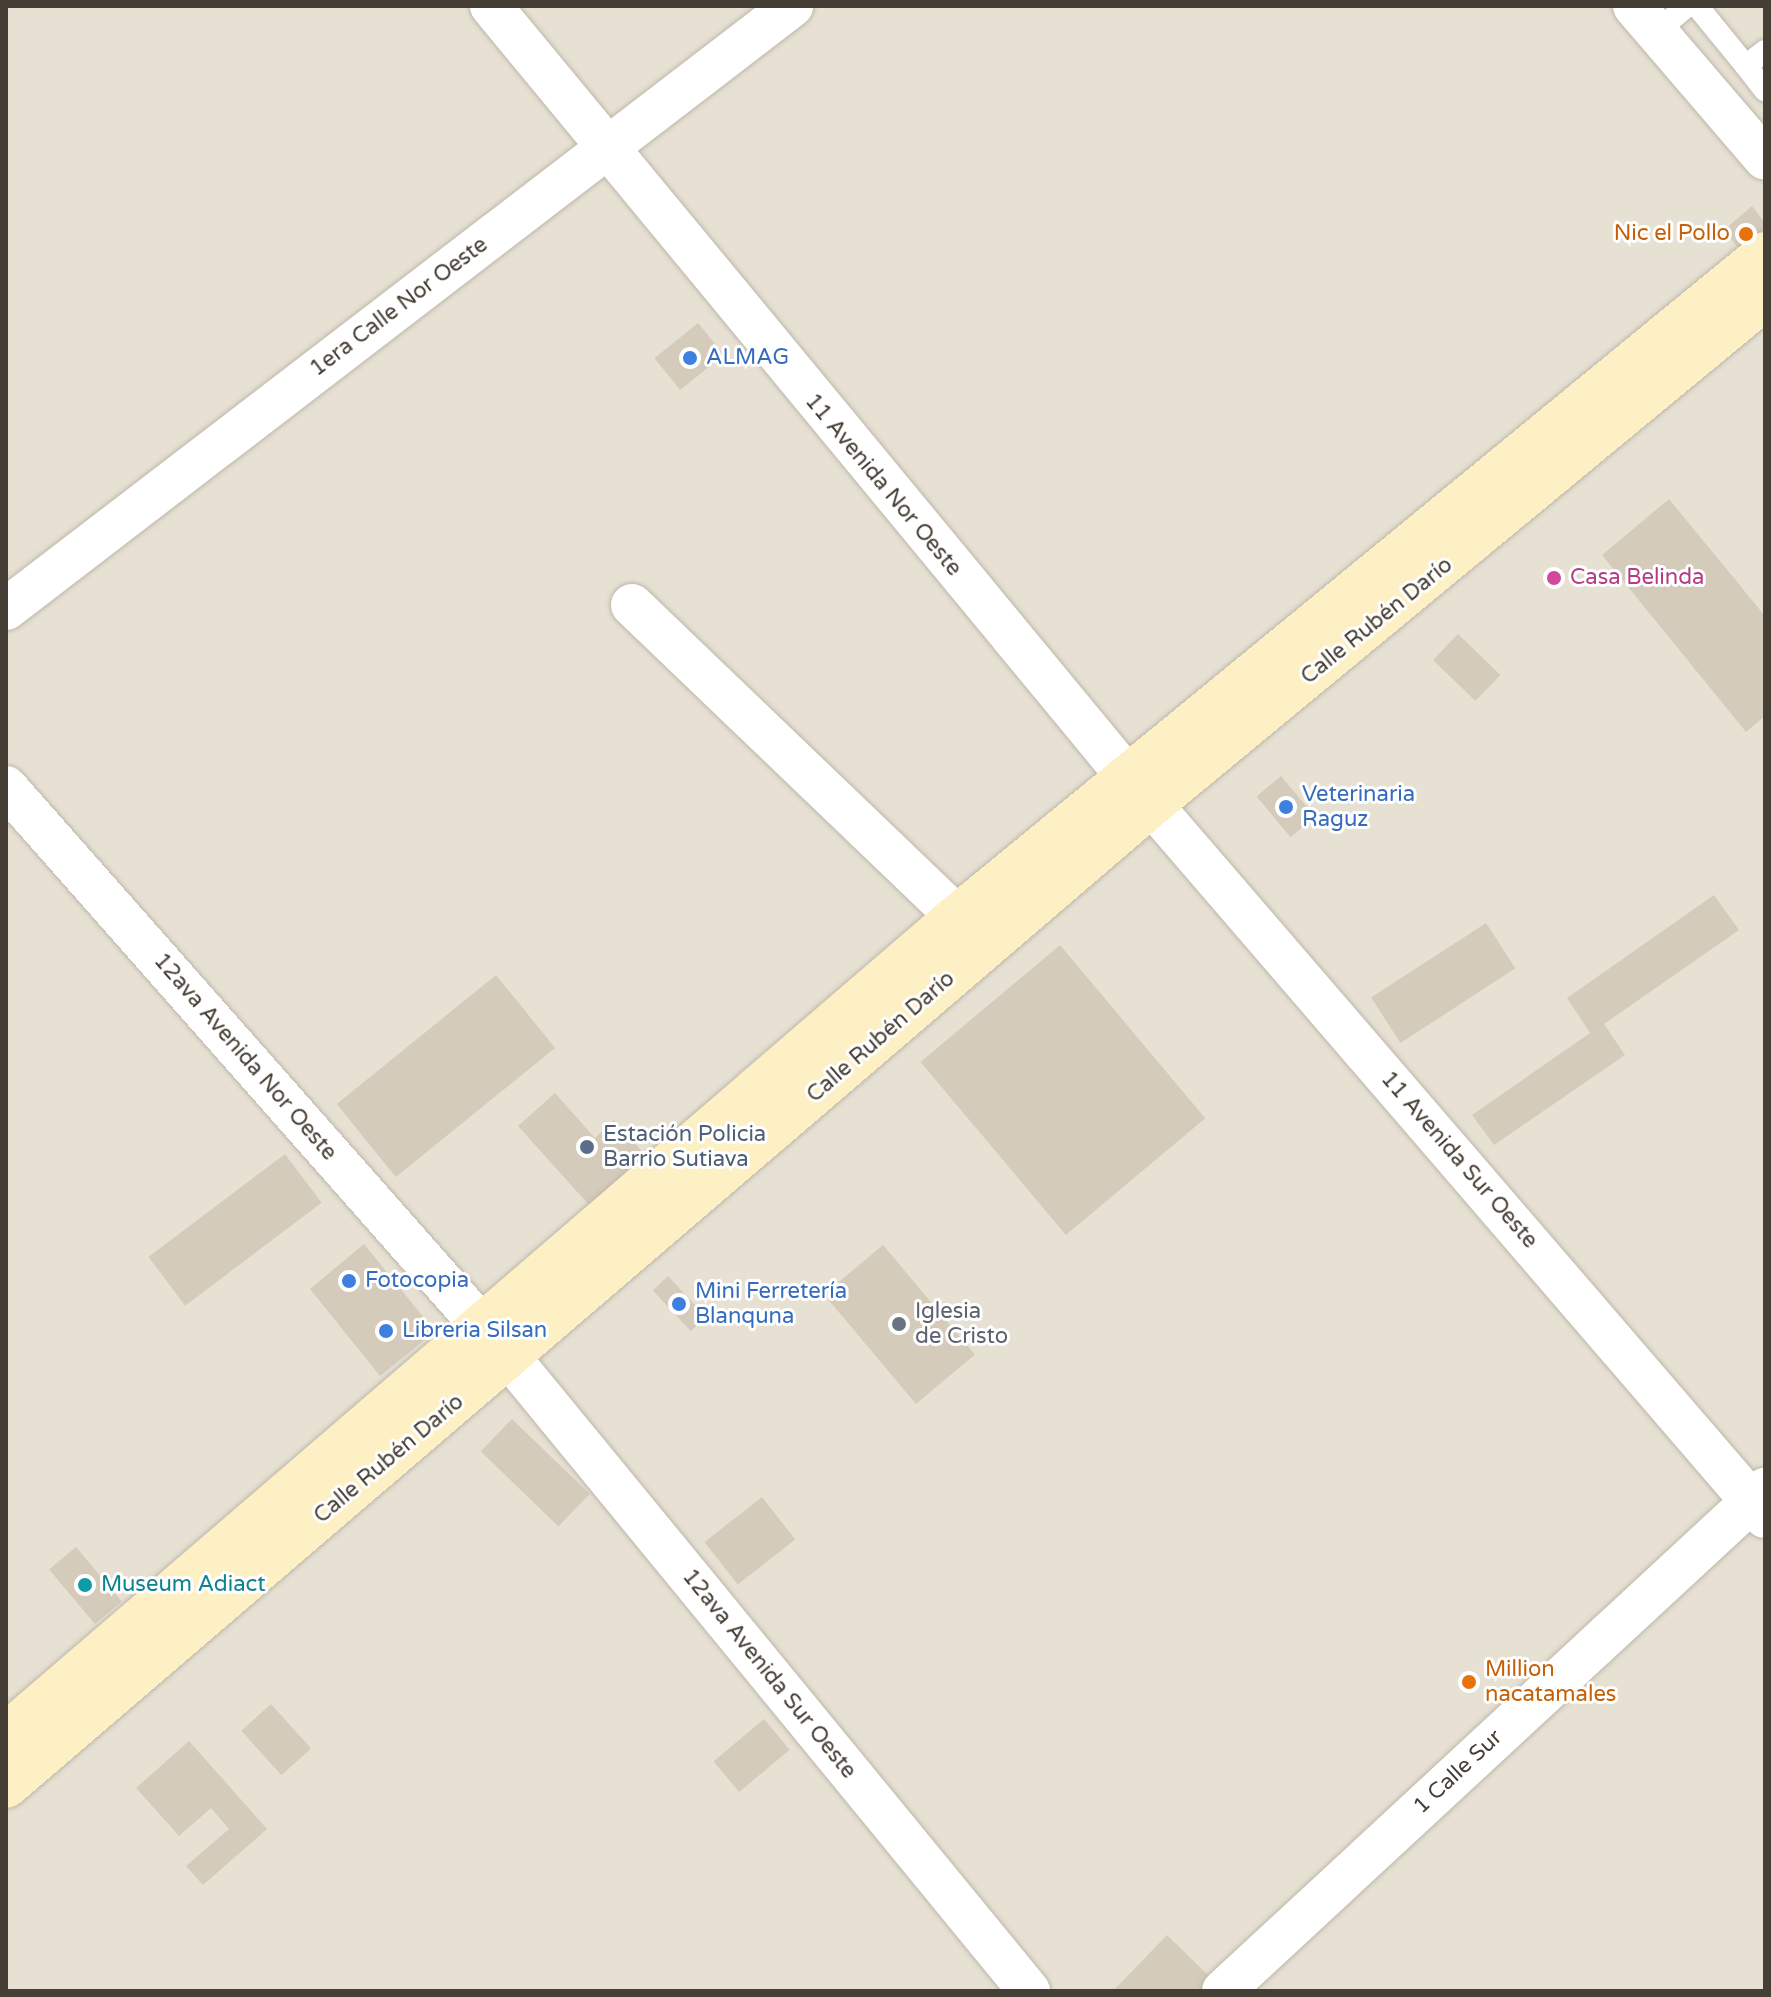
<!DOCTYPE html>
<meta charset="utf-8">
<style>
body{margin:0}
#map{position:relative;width:1771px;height:1997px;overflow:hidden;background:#f3efe6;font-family:"Varela Round",sans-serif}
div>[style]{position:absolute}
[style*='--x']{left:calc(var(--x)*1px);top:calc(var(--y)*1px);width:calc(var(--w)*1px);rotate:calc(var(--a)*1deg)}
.residential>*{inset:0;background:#e7e1d4;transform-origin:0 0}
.building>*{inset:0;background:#d4cbbb;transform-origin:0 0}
.roads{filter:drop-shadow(0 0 2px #beb7a9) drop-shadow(0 0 2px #beb7a9)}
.lane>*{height:22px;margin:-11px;padding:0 11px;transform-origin:11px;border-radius:11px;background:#fff}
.street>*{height:42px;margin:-21px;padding:0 21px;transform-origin:21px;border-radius:21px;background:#fff}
.secondary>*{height:44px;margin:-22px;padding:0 22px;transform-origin:22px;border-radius:22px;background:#fef0c5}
.dots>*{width:22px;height:22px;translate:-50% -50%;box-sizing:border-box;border:4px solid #fff;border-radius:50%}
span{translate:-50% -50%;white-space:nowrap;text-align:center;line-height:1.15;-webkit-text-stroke:6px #fff;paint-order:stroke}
.food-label{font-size:22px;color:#c56008}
.right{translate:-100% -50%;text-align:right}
.left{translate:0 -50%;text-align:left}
.street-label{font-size:22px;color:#463f35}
.shop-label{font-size:22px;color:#366cbe}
.hotel-label{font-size:22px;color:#b23c85}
.service-label{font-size:22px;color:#4e5e75}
.worship-label{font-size:22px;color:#5b616d}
.culture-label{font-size:22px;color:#0d838f}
.frame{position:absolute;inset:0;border:8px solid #463f35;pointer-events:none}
</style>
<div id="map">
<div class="residential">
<div style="left:6px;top:6px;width:1759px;height:1985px"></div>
</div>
<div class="building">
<div style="clip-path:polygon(1752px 206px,1765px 223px,1765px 238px,1744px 255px,1724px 230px)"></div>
<div style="left:698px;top:323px;width:41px;height:56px;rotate:51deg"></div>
<div style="clip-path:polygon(1669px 499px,1765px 616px,1765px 716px,1746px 732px,1602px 555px)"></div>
<div style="left:1458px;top:634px;width:59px;height:36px;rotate:44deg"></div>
<div style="left:1281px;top:776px;width:53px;height:32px;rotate:50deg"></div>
<div style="clip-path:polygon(1714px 895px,1739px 930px,1604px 1024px,1625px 1055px,1494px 1145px,1472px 1115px,1590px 1033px,1567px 998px)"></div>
<div style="left:1486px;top:923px;width:54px;height:137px;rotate:57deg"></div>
<div style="left:1060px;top:945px;width:226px;height:182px;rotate:50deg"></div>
<div style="left:496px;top:975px;width:94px;height:205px;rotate:51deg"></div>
<div style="clip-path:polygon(555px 1093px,595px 1138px,614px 1120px,645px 1155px,589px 1205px,518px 1126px)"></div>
<div style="left:285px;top:1154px;width:61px;height:171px;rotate:53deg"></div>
<div style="clip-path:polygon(364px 1244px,429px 1324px,427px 1338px,380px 1376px,310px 1289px)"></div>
<div style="left:883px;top:1245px;width:143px;height:77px;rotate:50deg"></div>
<div style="left:668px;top:1276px;width:56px;height:21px;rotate:47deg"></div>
<div style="left:512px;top:1419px;width:108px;height:45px;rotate:44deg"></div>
<div style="left:762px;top:1497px;width:54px;height:73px;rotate:52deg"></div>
<div style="left:76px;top:1547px;width:71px;height:35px;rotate:50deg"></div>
<div style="left:271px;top:1704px;width:60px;height:40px;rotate:48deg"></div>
<div style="left:764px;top:1719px;width:40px;height:66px;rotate:50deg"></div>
<div style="clip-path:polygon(189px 1741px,267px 1829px,203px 1885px,186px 1866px,229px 1829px,211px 1808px,179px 1836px,136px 1788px)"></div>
<div style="clip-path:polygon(1167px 1935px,1213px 1980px,1202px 1991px,1113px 1991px)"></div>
</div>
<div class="roads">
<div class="lane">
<div style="--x:1697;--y:6;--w:77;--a:50.8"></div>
<div style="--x:1656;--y:32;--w:40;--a:-40"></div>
<div style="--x:1765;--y:51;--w:24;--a:142"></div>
<div style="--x:1746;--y:66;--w:31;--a:52"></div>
</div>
<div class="street">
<div style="--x:491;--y:6;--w:997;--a:50.45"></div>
<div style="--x:1126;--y:775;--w:979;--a:49.27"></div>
<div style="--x:1634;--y:6;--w:201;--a:49.4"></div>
<div style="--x:632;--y:605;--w:487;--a:43.8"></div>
<div style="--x:6;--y:609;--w:991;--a:-37.49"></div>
<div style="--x:6;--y:787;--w:760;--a:48.57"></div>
<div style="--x:509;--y:1357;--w:820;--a:50.64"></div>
<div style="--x:1223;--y:1991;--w:739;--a:-42.81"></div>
</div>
<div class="secondary">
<div style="--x:6;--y:1735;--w:1256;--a:-40.71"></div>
<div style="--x:958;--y:916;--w:1044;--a:-39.36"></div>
<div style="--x:6;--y:1786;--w:1509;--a:-40.59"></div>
<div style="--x:1152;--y:804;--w:795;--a:-39.54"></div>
</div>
</div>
<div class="dots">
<div style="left:1746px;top:234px;background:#e8710a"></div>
<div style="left:690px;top:358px;background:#3f7fe0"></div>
<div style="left:1554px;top:578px;background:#d1479c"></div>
<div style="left:1286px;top:807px;background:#3f7fe0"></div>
<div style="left:587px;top:1147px;background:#5c6f8a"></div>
<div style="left:349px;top:1281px;background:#3f7fe0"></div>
<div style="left:679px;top:1304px;background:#3f7fe0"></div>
<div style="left:899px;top:1324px;background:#6b7280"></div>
<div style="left:386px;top:1331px;background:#3f7fe0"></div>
<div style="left:85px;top:1585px;background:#0f9aa8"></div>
<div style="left:1469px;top:1682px;background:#e8710a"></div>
</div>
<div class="food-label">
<span class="right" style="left:1730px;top:234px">Nic el Pollo</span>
<span class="left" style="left:1485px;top:1682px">Million<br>nacatamales</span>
</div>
<div class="street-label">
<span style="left:399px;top:307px;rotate:-37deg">1era Calle Nor Oeste</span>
<span style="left:883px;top:485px;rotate:50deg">11 Avenida Nor Oeste</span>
<span style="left:1377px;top:621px;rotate:-39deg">Calle Rubén Darío</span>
<span style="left:881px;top:1037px;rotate:-41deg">Calle Rubén Darío</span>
<span style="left:245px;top:1057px;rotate:49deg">12ava Avenida Nor Oeste</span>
<span style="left:1459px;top:1160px;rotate:49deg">11 Avenida Sur Oeste</span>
<span style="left:389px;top:1459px;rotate:-40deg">Calle Rubén Darío</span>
<span style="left:769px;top:1674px;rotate:51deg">12ava Avenida Sur Oeste</span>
<span style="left:1458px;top:1772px;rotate:-43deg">1 Calle Sur</span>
</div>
<div class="shop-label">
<span class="left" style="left:706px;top:358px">ALMAG</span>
<span class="left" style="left:1302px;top:807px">Veterinaria<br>Raguz</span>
<span class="left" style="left:365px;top:1281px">Fotocopia</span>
<span class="left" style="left:695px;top:1304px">Mini Ferretería<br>Blanquna</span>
<span class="left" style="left:402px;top:1331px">Libreria Silsan</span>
</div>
<div class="hotel-label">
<span class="left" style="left:1570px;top:578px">Casa Belinda</span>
</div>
<div class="service-label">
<span class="left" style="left:603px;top:1147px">Estación Policia<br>Barrio Sutiava</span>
</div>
<div class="worship-label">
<span class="left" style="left:915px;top:1324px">Iglesia<br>de Cristo</span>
</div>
<div class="culture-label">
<span class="left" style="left:101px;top:1585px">Museum Adiact</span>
</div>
<div class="frame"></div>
</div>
